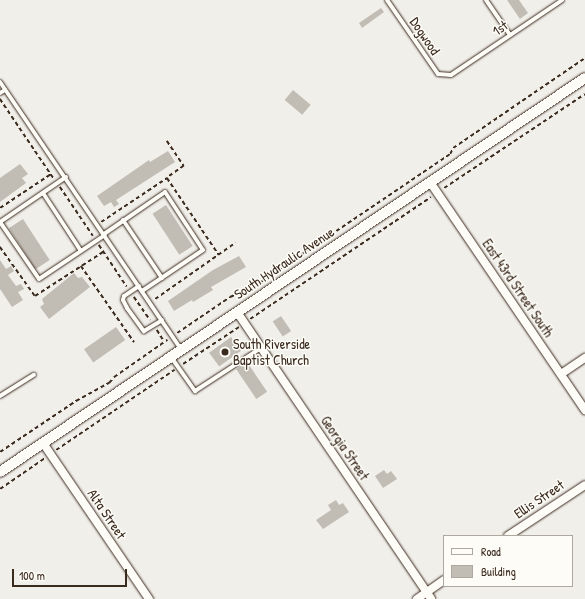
<!DOCTYPE html>
<style>
body{margin:0}
#map{position:relative;width:585px;height:599px;overflow:hidden;background:#f1efea;font-family:"Patrick Hand",sans-serif}
div>[style]{position:absolute}
[style*='--x']{left:calc(var(--x)*1px);top:calc(var(--y)*1px);width:calc(var(--w)*1px);rotate:calc(var(--a)*1deg)}
.building>*{inset:0;background:#c1bcb4;transform-origin:0 0}
.path>*{height:1.5px;margin-top:-0.75px;transform-origin:0;background:repeating-linear-gradient(90deg,#3b2a1e 0 4px,transparent 0 7px)}
.roads{filter:drop-shadow(0 0 1px #3b2a1e) drop-shadow(0 0 1px #3b2a1e)}
.service>*{height:4px;margin:-2px;padding:0 2px;transform-origin:2px;border-radius:2px;background:#fdfcf7}
.minor>*{height:8px;margin:-4px;padding:0 4px;transform-origin:4px;border-radius:4px;background:#fdfcf7}
.tertiary>*{height:10px;margin:-5px;padding:0 5px;transform-origin:5px;border-radius:5px;background:#fdfcf7}
.dots>*{width:11px;height:11px;translate:-50% -50%;box-sizing:border-box;border:2px solid #fdfcf7;border-radius:50%}
span{translate:-50% -50%;white-space:nowrap;text-align:center;line-height:1.15;-webkit-text-stroke:3px #fdfcf7;paint-order:stroke}
.street-label{font-size:14px;color:#3b2a1e}
.poi-label{font-size:14px;color:#3b2a1e}
.left{translate:0 -50%;text-align:left}
.legend{position:absolute;left:443px;top:535px;width:130px;height:52px;box-sizing:border-box;background:#fdfcf7;border:1px solid #afa8a0;margin:0;padding:5px 7px;list-style:none;font-size:12px;color:#3b2a1e}
.legend li{display:flex;align-items:center;gap:8px;height:20px}
.legend b{width:20px;border:1px solid #afa8a0}
.scale{position:absolute;left:12px;top:569px;width:115px;height:18px;box-sizing:border-box;border:2px solid #3b2a1e;border-top:0;padding-left:5px;font-size:12px;line-height:14px;white-space:nowrap;color:#3b2a1e;-webkit-text-stroke:3px #fdfcf7;paint-order:stroke}
</style>
<div id="map">
<div class="building">
<div style="clip-path:polygon(507px 0,519px 0,528px 13px,520px 19px)"></div>
<div style="clip-path:polygon(381px 8px,384px 12px,362px 28px,359px 23px)"></div>
<div style="left:293px;top:90px;width:23px;height:13px;rotate:40deg"></div>
<div style="clip-path:polygon(168px 151px,175px 162px,116px 200px,119px 204px,114px 207px,111px 202px,104px 206px,97px 196px,149px 160px,150px 162px)"></div>
<div style="clip-path:polygon(20px 164px,28px 174px,22px 178px,26px 183px,0 202px,0 178px)"></div>
<div style="left:166px;top:205px;width:49px;height:16px;rotate:57deg"></div>
<div style="left:23px;top:219px;width:49px;height:17px;rotate:57deg"></div>
<div style="clip-path:polygon(239px 256px,246px 267px,211px 287px,213px 290px,193px 302px,192px 300px,174px 311px,168px 301px,213px 270px)"></div>
<div style="clip-path:polygon(0 260px,6px 269px,11px 266px,14px 271px,8px 275px,16px 286px,21px 284px,24px 289px,18px 292px,23px 300px,12px 307px,0 289px)"></div>
<div style="clip-path:polygon(74px 273px,78px 278px,82px 277px,90px 287px,49px 319px,40px 307px,44px 304px,42px 299px)"></div>
<div style="left:281px;top:316px;width:18px;height:10px;rotate:56deg"></div>
<div style="left:116px;top:327px;width:16px;height:39px;rotate:55deg"></div>
<div style="left:231px;top:337px;width:17px;height:27px;rotate:54deg"></div>
<div style="left:247px;top:362px;width:36px;height:13px;rotate:56deg"></div>
<div style="clip-path:polygon(384px 470px,387px 474px,391px 471px,397px 479px,383px 488px,375px 476px)"></div>
<div style="clip-path:polygon(336px 500px,339px 505px,343px 503px,349px 512px,323px 529px,316px 520px,331px 510px,328px 505px)"></div>
</div>
<div class="path">
<div style="--x:0;--y:99;--w:97;--a:56"></div>
<div style="--x:167;--y:141;--w:30;--a:56"></div>
<div style="--x:184;--y:166;--w:21;--a:145"></div>
<div style="--x:167;--y:178;--w:93;--a:56"></div>
<div style="--x:60;--y:187;--w:59;--a:56"></div>
<div style="--x:444;--y:188;--w:169;--a:-33.7"></div>
<div style="--x:0;--y:208;--w:61;--a:-33.7"></div>
<div style="--x:101;--y:222;--w:79;--a:-33.7"></div>
<div style="--x:99;--y:245;--w:50;--a:56.3"></div>
<div style="--x:0;--y:247;--w:60;--a:54.5"></div>
<div style="--x:35;--y:296;--w:81;--a:-32.9"></div>
<div style="--x:81;--y:266;--w:93;--a:55.1"></div>
<div style="--x:134;--y:297;--w:28;--a:55"></div>
<div style="--x:155;--y:299;--w:98;--a:-35"></div>
<div style="--x:250;--y:319;--w:218;--a:-34"></div>
<div style="--x:157;--y:330;--w:13;--a:58"></div>
<div style="--x:177;--y:333;--w:64;--a:-34.2"></div>
<div style="--x:230;--y:297;--w:27;--a:-24"></div>
<div style="--x:255;--y:286;--w:235;--a:-34.1"></div>
<div style="--x:450;--y:154;--w:7;--a:-63"></div>
<div style="--x:453;--y:148;--w:160;--a:-34.3"></div>
<div style="--x:183;--y:364;--w:67;--a:-33.5"></div>
<div style="--x:56;--y:450;--w:143;--a:-34.1"></div>
<div style="--x:0;--y:452;--w:92;--a:-33.9"></div>
<div style="--x:76;--y:401;--w:38;--a:-29"></div>
<div style="--x:109;--y:383;--w:8;--a:-50"></div>
<div style="--x:114;--y:377;--w:65;--a:-34.9"></div>
<div style="--x:0;--y:489;--w:55;--a:-34.6"></div>
</div>
<div class="roads">
<div class="service">
<div style="--x:387;--y:0;--w:90;--a:55.4"></div>
<div style="--x:438;--y:74;--w:13;--a:4"></div>
<div style="--x:451;--y:75;--w:134;--a:-34"></div>
<div style="--x:486;--y:0;--w:42;--a:55.6"></div>
<div style="--x:0;--y:82;--w:323;--a:55.9"></div>
<div style="--x:0;--y:93;--w:6;--a:-31"></div>
<div style="--x:66;--y:177;--w:80;--a:145.7"></div>
<div style="--x:0;--y:222;--w:69;--a:55.6"></div>
<div style="--x:39;--y:279;--w:79;--a:-33.7"></div>
<div style="--x:43;--y:193;--w:69;--a:56.8"></div>
<div style="--x:123;--y:220;--w:70;--a:56.1"></div>
<div style="--x:104;--y:234;--w:74;--a:-34.5"></div>
<div style="--x:165;--y:192;--w:69;--a:56.8"></div>
<div style="--x:203;--y:250;--w:73;--a:146.1"></div>
<div style="--x:139;--y:286;--w:18;--a:146"></div>
<div style="--x:124;--y:296;--w:4;--a:104"></div>
<div style="--x:123;--y:300;--w:9;--a:63"></div>
<div style="--x:127;--y:308;--w:29;--a:54"></div>
<div style="--x:144;--y:331;--w:21;--a:-31"></div>
<div style="--x:171;--y:357;--w:42;--a:54.8"></div>
<div style="--x:195;--y:391;--w:79;--a:-33.1"></div>
<div style="--x:0;--y:396;--w:40;--a:-32"></div>
</div>
<div class="minor">
<div style="--x:430;--y:182;--w:276;--a:55.8"></div>
<div style="--x:237;--y:312;--w:346;--a:55.9"></div>
<div style="--x:561;--y:374;--w:29;--a:-34"></div>
<div style="--x:43;--y:443;--w:189;--a:55.8"></div>
<div style="--x:508;--y:536;--w:92;--a:-33.5"></div>
<div style="--x:417;--y:599;--w:33;--a:-35"></div>
</div>
<div class="tertiary">
<div style="--x:0;--y:472;--w:705;--a:-33.96"></div>
</div>
</div>
<div class="dots">
<div style="left:225px;top:352px;background:#3b2a1e"></div>
</div>
<div class="street-label">
<span style="left:500px;top:28px;rotate:-34deg">1st</span>
<span style="left:425px;top:36px;rotate:56deg">Dogwood</span>
<span style="left:284px;top:263px;rotate:-34deg">South Hydraulic Avenue</span>
<span style="left:518px;top:288px;rotate:56deg">East 43rd Street South</span>
<span style="left:345px;top:448px;rotate:56deg">Georgia Street</span>
<span style="left:539px;top:499px;rotate:-34deg">Ellis Street</span>
<span style="left:107px;top:514px;rotate:56deg">Alta Street</span>
</div>
<div class="poi-label">
<span class="left" style="left:233px;top:352px">South Riverside<br>Baptist Church</span>
</div>
<ul class="legend">
<li><b style="height:5px;background:#fdfcf7"></b>Road</li>
<li><b style="height:11px;background:#c1bcb4"></b>Building</li>
</ul>
<div class="scale">100 m</div>
</div>
